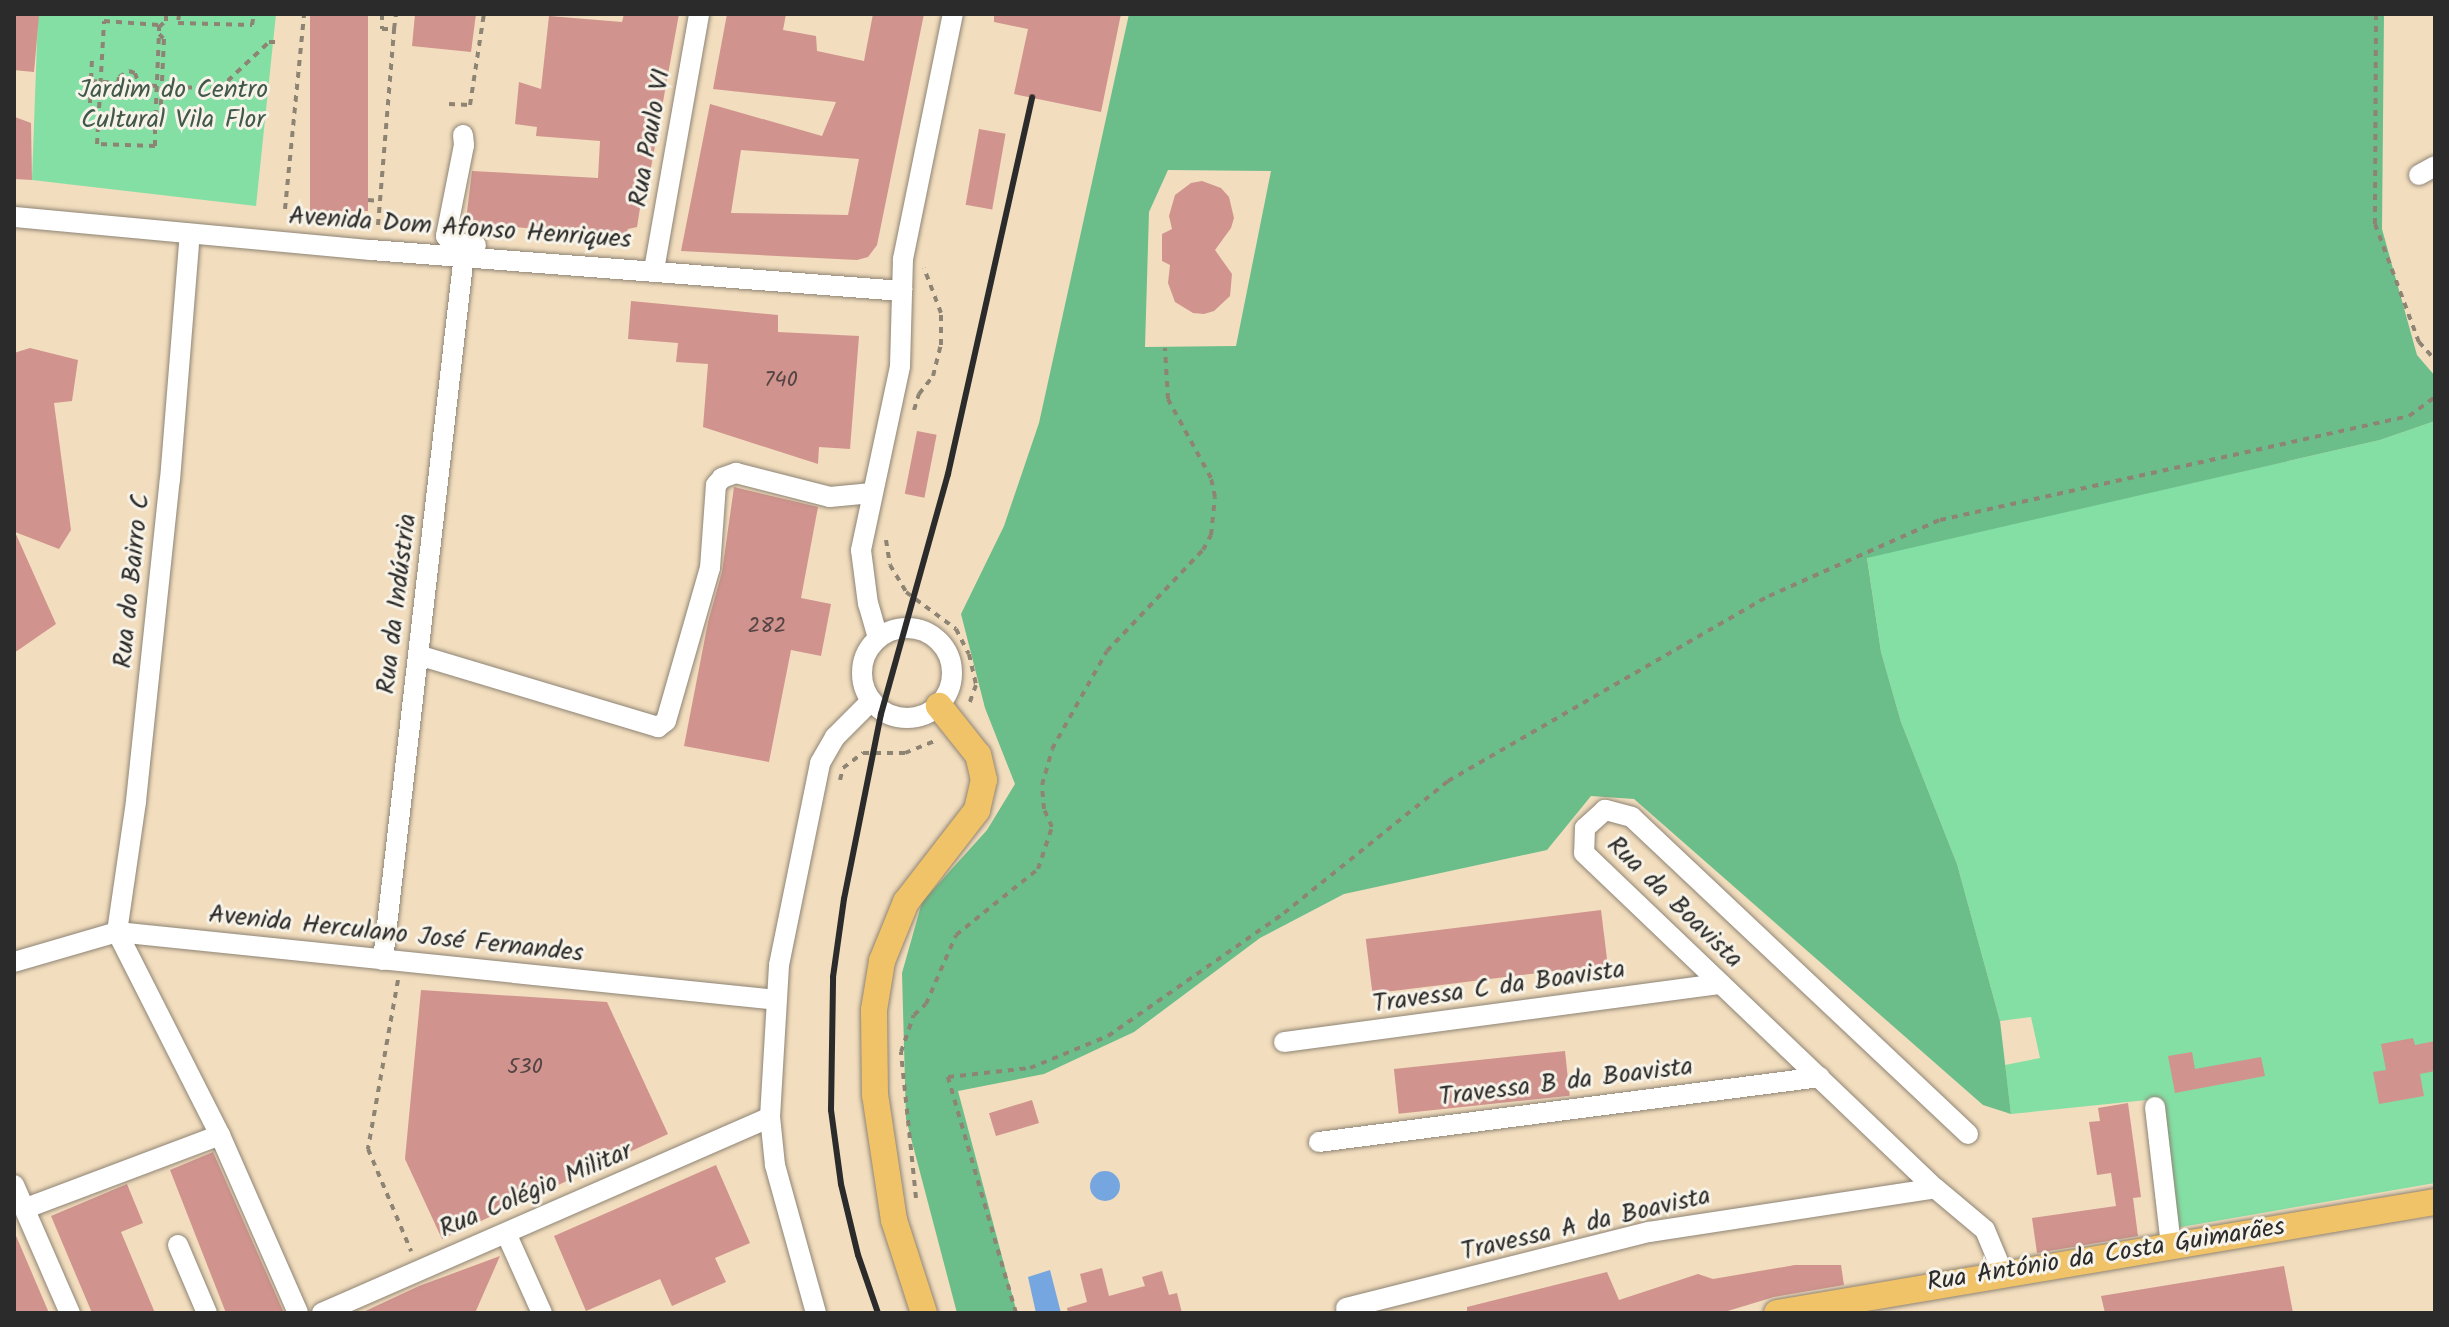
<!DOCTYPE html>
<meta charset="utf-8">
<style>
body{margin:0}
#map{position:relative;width:2449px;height:1327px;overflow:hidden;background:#f2ddbe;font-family:Kalam,sans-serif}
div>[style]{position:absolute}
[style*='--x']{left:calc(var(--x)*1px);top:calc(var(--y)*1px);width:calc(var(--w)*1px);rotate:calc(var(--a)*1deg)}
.green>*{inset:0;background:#84dfa5}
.forest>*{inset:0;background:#6bbe8a}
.water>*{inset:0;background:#76a6e0}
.round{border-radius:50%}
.building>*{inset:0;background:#d0938e;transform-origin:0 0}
.path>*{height:4px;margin-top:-2px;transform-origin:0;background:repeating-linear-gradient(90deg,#8e8474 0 6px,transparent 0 12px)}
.roads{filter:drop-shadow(0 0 2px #8e8474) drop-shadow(0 0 2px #8e8474)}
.minor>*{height:20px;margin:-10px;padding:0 10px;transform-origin:10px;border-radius:10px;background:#fff}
.minor>.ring{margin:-10px;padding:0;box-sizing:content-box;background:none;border:20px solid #fff;border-radius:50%}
.major>*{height:26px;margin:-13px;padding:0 13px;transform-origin:13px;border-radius:13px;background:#f1c369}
.rail>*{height:6px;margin:-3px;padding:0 3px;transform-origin:3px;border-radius:3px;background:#2b2b2b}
span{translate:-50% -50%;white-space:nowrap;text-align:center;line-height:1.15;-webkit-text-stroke:6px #f7f3e8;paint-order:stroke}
.number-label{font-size:22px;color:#544544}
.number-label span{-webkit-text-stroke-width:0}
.park-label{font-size:26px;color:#41584a}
.street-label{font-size:26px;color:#2b2b2b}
.frame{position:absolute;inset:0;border:16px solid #2b2b2b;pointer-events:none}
</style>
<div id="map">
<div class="green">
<div style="clip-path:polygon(38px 14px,276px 14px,256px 206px,32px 180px)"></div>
<div style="clip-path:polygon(2435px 421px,2435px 1183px,2164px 1230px,2147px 1100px,2011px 1114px,2005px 1065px,2040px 1058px,2031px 1017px,2000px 1021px,1957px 864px,1901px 722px,1881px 652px,1867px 557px,2380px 440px)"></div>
</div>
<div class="forest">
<div style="clip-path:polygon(evenodd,1129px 14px,2384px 14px,2382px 229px,2417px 355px,2435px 376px,2435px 421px,2380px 440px,1867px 558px,1881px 652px,1901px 722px,1957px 864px,2000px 1021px,2011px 1114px,1983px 1105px,1634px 799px,1591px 796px,1547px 850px,1344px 894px,1260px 938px,1134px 1032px,1044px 1074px,958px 1091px,1017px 1313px,957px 1313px,906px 1119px,902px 973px,922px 902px,987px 830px,1015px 784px,985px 708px,961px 614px,1004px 526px,1039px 423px,1129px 14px,1168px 170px,1271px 171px,1236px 346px,1145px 347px,1149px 212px,1168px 170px)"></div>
</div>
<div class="water">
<div class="round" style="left:1090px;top:1171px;width:30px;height:30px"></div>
<div style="clip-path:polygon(1050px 1270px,1061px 1313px,1036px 1313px,1028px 1277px)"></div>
</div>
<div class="building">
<div style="left:15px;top:14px;width:24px;height:56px;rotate:5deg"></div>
<div style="left:310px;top:14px;width:58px;height:197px"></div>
<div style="clip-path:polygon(415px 14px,476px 14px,471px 52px,412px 46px)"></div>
<div style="clip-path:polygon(624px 14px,679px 14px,644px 206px,640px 208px,637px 227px,628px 229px,625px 238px,505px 226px,504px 230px,465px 228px,472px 171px,598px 178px,600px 141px,536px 136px,537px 127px,515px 124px,519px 82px,541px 89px,549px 16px,622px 22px)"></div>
<div style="clip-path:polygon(evenodd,727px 14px,786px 14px,783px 30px,816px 36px,817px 51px,864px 61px,873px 14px,924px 14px,877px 245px,868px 257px,857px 260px,681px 251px,710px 104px,822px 136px,836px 102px,713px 89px,727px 14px,741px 150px,859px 159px,848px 215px,731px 213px,741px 150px)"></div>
<div style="clip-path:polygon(994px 14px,1121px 14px,1101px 112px,1014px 94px,1028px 29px,994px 22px)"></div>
<div style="clip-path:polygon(15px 117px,31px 123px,32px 180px,14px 179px)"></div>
<div style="left:979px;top:129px;width:27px;height:77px;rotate:10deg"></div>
<div style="clip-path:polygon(1202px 181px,1221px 188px,1229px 197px,1234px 218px,1231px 228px,1215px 250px,1232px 274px,1230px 296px,1214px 311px,1204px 314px,1193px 313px,1175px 302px,1168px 283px,1170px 265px,1162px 261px,1162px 234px,1172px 229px,1169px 216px,1175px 195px,1191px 183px)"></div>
<div style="clip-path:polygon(631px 301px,778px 315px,778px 332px,859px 336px,850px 449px,819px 447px,818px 464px,703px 427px,708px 364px,676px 362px,678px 343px,628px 339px)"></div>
<div style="clip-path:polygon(30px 348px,78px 360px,72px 401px,54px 403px,71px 530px,59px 549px,15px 532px,56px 624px,14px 653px,14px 353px)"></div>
<div style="left:917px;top:431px;width:20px;height:64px;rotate:11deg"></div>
<div style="clip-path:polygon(734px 487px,818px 507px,801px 598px,831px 604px,821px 656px,791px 650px,769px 762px,684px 746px,708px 622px,722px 572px)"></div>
<div style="left:1601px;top:910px;width:55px;height:237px;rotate:83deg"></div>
<div style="clip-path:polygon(421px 990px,607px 1002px,668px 1134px,442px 1239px,405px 1159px)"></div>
<div style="clip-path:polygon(2413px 1038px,2415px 1045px,2435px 1041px,2435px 1071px,2420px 1074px,2424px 1096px,2379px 1104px,2373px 1072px,2386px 1070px,2381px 1044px)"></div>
<div style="left:1565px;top:1051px;width:45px;height:172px;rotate:84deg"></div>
<div style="clip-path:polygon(2192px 1052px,2195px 1069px,2261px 1057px,2265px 1076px,2175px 1093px,2168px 1056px)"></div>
<div style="left:1032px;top:1100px;width:24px;height:45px;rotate:73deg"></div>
<div style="clip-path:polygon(2128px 1103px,2141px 1197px,2133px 1198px,2138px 1236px,2037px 1253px,2032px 1218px,2116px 1206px,2111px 1173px,2097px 1175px,2089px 1122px,2100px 1121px,2098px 1108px)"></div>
<div style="clip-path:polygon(213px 1152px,284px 1313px,226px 1313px,170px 1170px)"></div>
<div style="clip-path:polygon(716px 1165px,750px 1243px,715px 1258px,726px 1282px,672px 1306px,660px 1279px,586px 1311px,554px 1236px)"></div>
<div style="clip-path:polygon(127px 1184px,143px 1223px,121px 1232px,155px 1313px,92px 1313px,51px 1216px)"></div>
<div style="clip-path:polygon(14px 1231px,49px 1313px,14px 1313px)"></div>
<div style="clip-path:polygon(500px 1256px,475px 1313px,361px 1313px,419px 1286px)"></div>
<div style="clip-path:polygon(1795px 1265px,1841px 1265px,1844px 1285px,1774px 1297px,1721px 1313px,1467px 1313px,1467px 1307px,1607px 1272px,1619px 1300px,1698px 1274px,1713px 1279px)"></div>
<div style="clip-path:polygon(2284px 1266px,2293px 1313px,2105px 1313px,2101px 1296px)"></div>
<div style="clip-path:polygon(1102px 1268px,1109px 1296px,1145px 1286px,1142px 1277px,1162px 1271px,1169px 1295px,1177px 1293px,1182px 1313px,1068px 1313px,1067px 1308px,1087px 1302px,1080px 1274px)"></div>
</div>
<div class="path">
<div style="--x:179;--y:14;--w:9;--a:96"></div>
<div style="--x:178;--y:23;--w:74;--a:1.5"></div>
<div style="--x:252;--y:25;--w:11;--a:-80"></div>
<div style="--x:382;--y:14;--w:15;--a:90"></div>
<div style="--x:382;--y:29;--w:12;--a:0"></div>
<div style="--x:394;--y:29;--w:15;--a:-82"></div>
<div style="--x:2376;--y:14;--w:210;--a:90.3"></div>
<div style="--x:2375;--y:224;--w:126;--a:69.6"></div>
<div style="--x:2419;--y:342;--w:24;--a:48"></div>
<div style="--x:104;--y:21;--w:55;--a:4.2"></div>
<div style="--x:159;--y:25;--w:9;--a:90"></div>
<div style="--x:159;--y:34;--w:7;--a:45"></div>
<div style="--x:164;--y:39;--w:85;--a:92.7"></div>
<div style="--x:160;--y:124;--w:6;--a:141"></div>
<div style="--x:155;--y:128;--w:18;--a:90"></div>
<div style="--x:155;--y:146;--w:58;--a:-178"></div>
<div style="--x:97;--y:144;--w:123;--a:-86.7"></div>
<div style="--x:159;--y:27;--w:9;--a:-41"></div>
<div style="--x:166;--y:21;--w:7;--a:-90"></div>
<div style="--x:91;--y:81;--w:27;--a:4"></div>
<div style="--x:118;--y:83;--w:6;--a:-81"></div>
<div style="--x:119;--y:77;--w:12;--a:-31"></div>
<div style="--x:129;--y:71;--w:6;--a:18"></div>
<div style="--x:135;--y:73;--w:13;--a:72"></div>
<div style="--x:139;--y:85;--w:18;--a:3"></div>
<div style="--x:162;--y:86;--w:57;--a:3"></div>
<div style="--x:219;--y:89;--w:69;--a:-43.2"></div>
<div style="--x:269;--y:42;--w:8;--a:0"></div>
<div style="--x:90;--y:103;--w:44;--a:-87.4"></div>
<div style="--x:449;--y:104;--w:21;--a:3"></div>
<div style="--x:470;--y:105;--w:92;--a:-81.3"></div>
<div style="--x:155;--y:128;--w:94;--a:-87.6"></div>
<div style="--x:368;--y:200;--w:12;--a:5"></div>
<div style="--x:285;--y:209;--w:196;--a:-84.4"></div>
<div style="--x:378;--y:225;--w:197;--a:-85.3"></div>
<div style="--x:914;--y:410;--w:17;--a:-73"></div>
<div style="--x:919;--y:394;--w:23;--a:-52"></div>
<div style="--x:933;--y:376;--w:32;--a:-76"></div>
<div style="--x:941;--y:345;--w:32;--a:-90"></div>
<div style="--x:941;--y:313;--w:48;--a:-110.7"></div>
<div style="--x:886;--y:540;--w:25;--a:81"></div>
<div style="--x:890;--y:565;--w:31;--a:59"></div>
<div style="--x:906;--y:592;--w:62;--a:36.5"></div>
<div style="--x:956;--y:629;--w:28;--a:63"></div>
<div style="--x:969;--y:654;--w:32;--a:77"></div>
<div style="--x:976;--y:685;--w:23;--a:110"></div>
<div style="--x:840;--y:780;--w:12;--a:-76"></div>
<div style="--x:843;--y:768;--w:25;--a:-37"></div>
<div style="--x:863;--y:753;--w:42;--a:0"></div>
<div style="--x:905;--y:753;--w:35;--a:-22"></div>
<div style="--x:398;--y:980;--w:172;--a:100.1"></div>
<div style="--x:368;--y:1149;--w:111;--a:67.1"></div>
<div style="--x:916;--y:1198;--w:147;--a:-95.9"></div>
<div style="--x:901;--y:1052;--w:39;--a:-71"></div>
<div style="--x:914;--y:1015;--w:16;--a:-43"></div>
<div style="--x:926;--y:1004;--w:75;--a:-66.5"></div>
<div style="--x:956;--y:935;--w:105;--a:-38.8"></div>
<div style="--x:1038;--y:869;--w:44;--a:-71.6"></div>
<div style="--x:1052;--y:827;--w:20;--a:-114"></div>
<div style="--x:1044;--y:809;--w:24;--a:-95"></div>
<div style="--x:1042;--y:785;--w:37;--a:-74"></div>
<div style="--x:1052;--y:749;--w:112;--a:-60.7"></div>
<div style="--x:1107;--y:651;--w:139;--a:-46.5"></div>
<div style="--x:1203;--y:550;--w:17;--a:-62"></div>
<div style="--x:1211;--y:535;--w:38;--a:-84"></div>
<div style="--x:1215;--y:497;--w:19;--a:-102"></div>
<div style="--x:1211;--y:478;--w:90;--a:-118.6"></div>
<div style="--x:1168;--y:399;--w:51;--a:-93.4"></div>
<div style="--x:1016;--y:1313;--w:246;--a:-106.1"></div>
<div style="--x:948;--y:1077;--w:82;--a:-6.3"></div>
<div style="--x:1030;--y:1068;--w:84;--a:-22.3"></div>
<div style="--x:1108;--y:1036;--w:215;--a:-34.9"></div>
<div style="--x:1284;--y:913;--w:211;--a:-38.8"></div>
<div style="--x:1448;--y:781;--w:370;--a:-30"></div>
<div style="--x:1769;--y:596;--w:187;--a:-24"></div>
<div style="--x:1940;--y:520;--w:480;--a:-12.5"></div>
<div style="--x:2409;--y:416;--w:32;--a:-36"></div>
</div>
<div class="roads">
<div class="minor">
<div style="--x:463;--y:135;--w:10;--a:84"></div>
<div style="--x:464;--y:145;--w:93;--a:101.2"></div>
<div style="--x:446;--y:236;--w:9;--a:49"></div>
<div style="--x:452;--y:243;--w:24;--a:5"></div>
<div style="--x:2419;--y:175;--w:18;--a:-29"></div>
<div style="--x:14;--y:217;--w:359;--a:5.3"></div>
<div style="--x:371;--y:250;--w:533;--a:4.42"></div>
<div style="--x:654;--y:270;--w:260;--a:-80"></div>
<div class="ring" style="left:862px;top:628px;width:70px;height:70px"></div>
<div style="--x:878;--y:638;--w:35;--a:-106"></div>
<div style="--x:868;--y:604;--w:54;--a:-97.4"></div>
<div style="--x:861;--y:550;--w:188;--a:-78"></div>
<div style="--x:900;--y:366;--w:107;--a:-88.4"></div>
<div style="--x:903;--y:259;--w:250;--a:-78.5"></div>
<div style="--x:418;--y:655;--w:251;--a:16.7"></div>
<div style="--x:658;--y:727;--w:10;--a:-37"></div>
<div style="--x:666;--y:721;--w:159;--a:-74"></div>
<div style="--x:710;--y:568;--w:83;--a:-85.9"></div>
<div style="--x:716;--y:485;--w:9;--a:-49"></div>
<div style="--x:722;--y:478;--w:15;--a:-20"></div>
<div style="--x:736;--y:473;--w:97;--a:14.3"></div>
<div style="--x:830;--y:497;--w:42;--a:-5.4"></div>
<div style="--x:117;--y:932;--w:132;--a:-81.7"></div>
<div style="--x:136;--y:801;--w:323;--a:-84"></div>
<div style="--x:170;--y:480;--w:247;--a:-85.4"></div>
<div style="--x:117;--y:932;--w:228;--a:63.1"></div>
<div style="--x:220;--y:1135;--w:194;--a:66.3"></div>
<div style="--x:383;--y:960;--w:710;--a:-83.45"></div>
<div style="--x:14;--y:962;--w:107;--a:-16.2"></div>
<div style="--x:117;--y:932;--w:663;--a:5.88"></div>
<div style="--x:1284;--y:1042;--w:440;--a:-7.6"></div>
<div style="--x:2155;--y:1107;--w:139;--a:83.4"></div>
<div style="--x:1968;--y:1134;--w:462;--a:-136.7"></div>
<div style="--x:1632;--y:817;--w:28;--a:-165"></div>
<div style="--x:1605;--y:810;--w:27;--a:138"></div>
<div style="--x:1585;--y:828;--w:25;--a:92"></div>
<div style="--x:1584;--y:853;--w:485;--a:43.7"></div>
<div style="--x:1935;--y:1188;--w:65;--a:40"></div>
<div style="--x:1985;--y:1230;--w:47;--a:67.3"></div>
<div style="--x:1319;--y:1142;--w:505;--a:-7.39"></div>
<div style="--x:14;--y:1185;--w:140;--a:66.4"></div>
<div style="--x:26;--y:1208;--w:207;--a:-20.6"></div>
<div style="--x:506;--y:1233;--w:88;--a:65.8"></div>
<div style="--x:178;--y:1245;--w:74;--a:66.9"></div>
<div style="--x:1346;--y:1308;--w:312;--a:-14.1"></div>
<div style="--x:1649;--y:1232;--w:289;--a:-8.7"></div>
<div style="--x:322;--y:1313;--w:489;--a:-23.6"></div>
<div style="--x:816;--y:1313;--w:154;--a:-105.5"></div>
<div style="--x:775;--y:1165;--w:48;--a:-95.9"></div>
<div style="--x:770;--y:1117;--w:152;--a:-86.6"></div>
<div style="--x:779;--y:965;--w:206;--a:-78.5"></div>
<div style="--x:820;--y:763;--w:30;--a:-60"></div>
<div style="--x:835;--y:737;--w:51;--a:-45"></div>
</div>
<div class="major">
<div style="--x:924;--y:1313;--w:98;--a:-107.9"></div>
<div style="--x:894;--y:1220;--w:126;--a:-98.6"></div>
<div style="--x:875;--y:1095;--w:85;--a:-90.7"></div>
<div style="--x:874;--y:1010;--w:50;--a:-80.7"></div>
<div style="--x:882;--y:961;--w:64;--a:-67.9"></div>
<div style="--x:906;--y:902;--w:116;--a:-52.3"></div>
<div style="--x:977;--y:810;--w:31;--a:-77"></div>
<div style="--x:984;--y:780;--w:26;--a:-103"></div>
<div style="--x:978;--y:755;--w:63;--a:-128.5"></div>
<div style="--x:1777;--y:1313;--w:667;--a:-9.58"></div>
</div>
</div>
<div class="rail">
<div style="--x:878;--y:1313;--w:61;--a:-109"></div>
<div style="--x:858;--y:1255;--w:73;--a:-103.5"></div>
<div style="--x:841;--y:1184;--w:75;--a:-97.7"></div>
<div style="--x:831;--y:1110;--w:133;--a:-89.1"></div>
<div style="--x:833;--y:977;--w:79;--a:-82"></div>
<div style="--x:844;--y:899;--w:189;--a:-78.7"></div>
<div style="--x:881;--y:714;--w:249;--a:-74.4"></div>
<div style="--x:948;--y:474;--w:386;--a:-77.4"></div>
</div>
<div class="number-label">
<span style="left:781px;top:381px">740</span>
<span style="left:767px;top:627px">282</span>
<span style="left:525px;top:1068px">530</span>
</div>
<div class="park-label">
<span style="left:173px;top:106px">Jardim do Centro<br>Cultural Vila Flor</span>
</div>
<div class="street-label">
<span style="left:651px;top:138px;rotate:-80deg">Rua Paulo VI</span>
<span style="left:460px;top:229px;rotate:4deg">Avenida Dom Afonso Henriques</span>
<span style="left:133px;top:581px;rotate:-84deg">Rua do Bairro C</span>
<span style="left:398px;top:604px;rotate:-83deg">Rua da Indústria</span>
<span style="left:1674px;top:903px;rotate:44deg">Rua da Boavista</span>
<span style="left:396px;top:935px;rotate:6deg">Avenida Herculano José Fernandes</span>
<span style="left:1499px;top:988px;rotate:-8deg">Travessa C da Boavista</span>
<span style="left:1566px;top:1083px;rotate:-7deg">Travessa B da Boavista</span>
<span style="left:536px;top:1191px;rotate:-23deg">Rua Colégio Militar</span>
<span style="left:1586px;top:1225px;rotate:-13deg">Travessa A da Boavista</span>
<span style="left:2106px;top:1256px;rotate:-9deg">Rua António da Costa Guimarães</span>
</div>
<div class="frame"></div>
</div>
